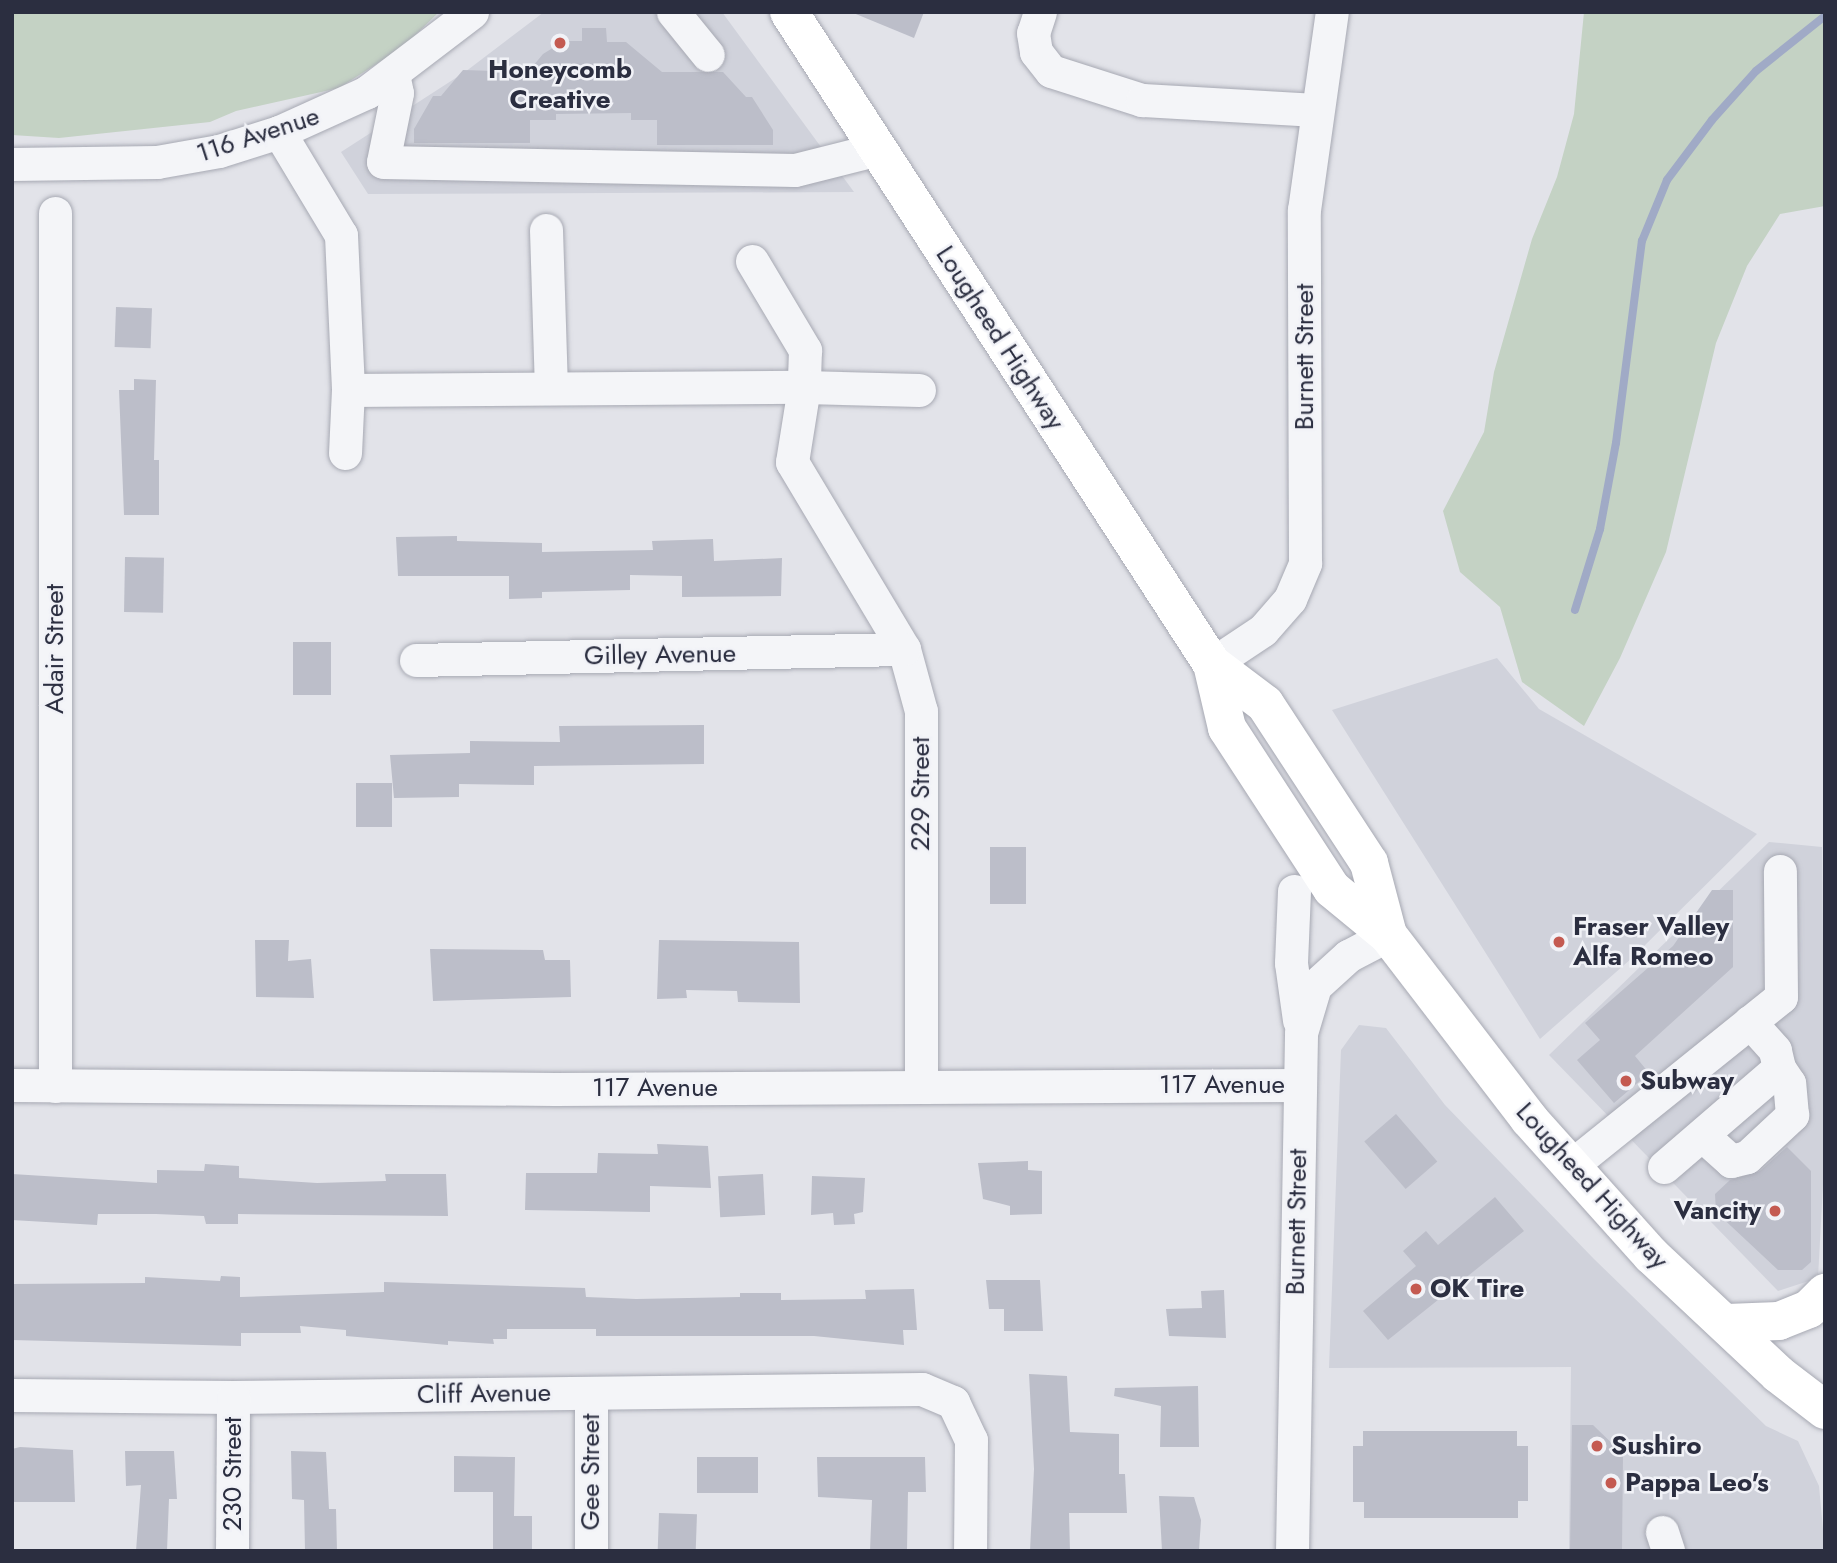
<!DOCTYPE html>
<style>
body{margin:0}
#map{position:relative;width:1837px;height:1563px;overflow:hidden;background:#e2e3e9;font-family:Jost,sans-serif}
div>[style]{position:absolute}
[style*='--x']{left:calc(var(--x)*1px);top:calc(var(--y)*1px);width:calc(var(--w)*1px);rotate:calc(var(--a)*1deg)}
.built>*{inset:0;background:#d0d2db}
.green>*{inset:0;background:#c4d2c4}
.stream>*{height:8px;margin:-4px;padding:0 4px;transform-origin:4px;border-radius:4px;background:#a0aac6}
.building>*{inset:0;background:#bcbec9;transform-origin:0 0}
.roads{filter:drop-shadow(0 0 2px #a7a9b3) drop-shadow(0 0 2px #a7a9b3)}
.minor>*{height:33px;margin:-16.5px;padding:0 16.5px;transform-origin:16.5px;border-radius:16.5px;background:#f4f5f8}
.major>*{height:38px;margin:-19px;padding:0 19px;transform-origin:19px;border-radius:19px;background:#fff}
.dots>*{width:19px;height:19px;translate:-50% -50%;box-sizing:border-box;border:4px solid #f1f2f7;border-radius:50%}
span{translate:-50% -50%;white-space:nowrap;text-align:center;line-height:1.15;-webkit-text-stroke:5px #f1f2f7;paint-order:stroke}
.poi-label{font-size:26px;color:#2b2e40;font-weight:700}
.left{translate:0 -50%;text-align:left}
.right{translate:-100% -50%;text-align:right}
.street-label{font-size:26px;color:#2b2e40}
.frame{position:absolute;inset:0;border:14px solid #2b2e40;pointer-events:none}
</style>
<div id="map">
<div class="built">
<div style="clip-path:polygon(544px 12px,722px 12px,854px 192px,368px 194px,341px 152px,465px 72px)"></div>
<div style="clip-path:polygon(1497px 658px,1539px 709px,1757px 834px,1632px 958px,1540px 1039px,1332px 710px)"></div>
<div style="clip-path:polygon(1769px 842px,1822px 847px,1825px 1148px,1818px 1278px,1778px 1291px,1549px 1055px)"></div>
<div style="clip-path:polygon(1359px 1025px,1386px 1028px,1445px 1105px,1594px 1259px,1766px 1426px,1798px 1441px,1819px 1486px,1825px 1551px,1569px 1551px,1571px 1367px,1329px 1368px,1341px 1050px)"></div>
</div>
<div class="green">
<div style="clip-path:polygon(12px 12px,439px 12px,403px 47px,339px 88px,236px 111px,210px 122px,59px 138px,12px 135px)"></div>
<div style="clip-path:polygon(1584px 12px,1825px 12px,1825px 206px,1780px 214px,1747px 266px,1716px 343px,1666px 552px,1620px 658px,1584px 726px,1522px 682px,1500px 607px,1460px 572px,1443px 511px,1484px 432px,1494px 372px,1532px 239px,1557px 177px,1574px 114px)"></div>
</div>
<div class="stream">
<div style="--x:1575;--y:610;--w:85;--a:-72.8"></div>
<div style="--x:1600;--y:529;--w:87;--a:-79.5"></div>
<div style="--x:1616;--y:443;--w:204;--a:-82.7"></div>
<div style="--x:1642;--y:241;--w:66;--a:-67.7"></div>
<div style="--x:1667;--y:180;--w:75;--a:-53.1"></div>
<div style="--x:1712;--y:120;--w:66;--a:-48.1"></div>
<div style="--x:1756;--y:71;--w:88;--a:-38.6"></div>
</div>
<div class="building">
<div style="clip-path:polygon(851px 12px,924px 12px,914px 38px)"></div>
<div style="clip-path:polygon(582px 28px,606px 28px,607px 42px,626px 42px,662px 72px,723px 72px,746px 97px,752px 97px,773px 130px,773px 145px,657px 145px,657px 120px,631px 120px,631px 113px,556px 114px,556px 120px,530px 120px,530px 143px,414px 143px,414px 129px,433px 96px,441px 96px,463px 70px,528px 72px,543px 54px,564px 41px,582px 41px)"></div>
<div style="left:116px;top:307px;width:36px;height:40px;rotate:2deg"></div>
<div style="clip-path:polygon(134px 379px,156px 380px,154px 460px,159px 460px,159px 515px,124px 515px,119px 390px,134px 390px)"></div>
<div style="clip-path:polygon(457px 536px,457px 541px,542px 543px,542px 552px,653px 550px,652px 541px,713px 539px,714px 561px,782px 558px,781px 596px,682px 597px,682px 576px,630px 575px,630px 590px,542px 592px,542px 598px,509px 599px,509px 576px,398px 576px,396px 537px)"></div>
<div style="left:125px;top:557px;width:39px;height:55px;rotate:1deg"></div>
<div style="left:293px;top:642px;width:38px;height:53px"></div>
<div style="clip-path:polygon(704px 725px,704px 764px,534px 766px,534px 785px,459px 784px,459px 797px,394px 798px,390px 755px,470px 753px,470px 741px,560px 742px,559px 726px)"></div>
<div style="left:356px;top:783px;width:36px;height:44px"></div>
<div style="left:990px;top:847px;width:36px;height:57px"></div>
<div style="clip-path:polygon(1712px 890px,1733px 890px,1733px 967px,1635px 1056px,1649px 1073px,1614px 1103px,1577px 1060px,1600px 1040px,1585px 1023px,1673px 946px)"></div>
<div style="clip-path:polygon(255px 940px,289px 940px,288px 961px,311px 959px,314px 998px,256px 997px)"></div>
<div style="clip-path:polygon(659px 940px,799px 942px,800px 1003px,738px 1002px,737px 991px,686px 990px,687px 998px,657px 999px)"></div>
<div style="clip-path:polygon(430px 949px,543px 950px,545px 960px,570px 960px,571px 997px,433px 1001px)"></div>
<div style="left:1396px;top:1114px;width:63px;height:42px;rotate:49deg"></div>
<div style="clip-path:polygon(657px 1144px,708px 1146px,711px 1188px,650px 1186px,650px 1212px,525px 1210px,526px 1173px,597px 1173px,598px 1153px,658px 1154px)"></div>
<div style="clip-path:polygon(1787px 1147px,1811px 1171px,1811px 1262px,1802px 1270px,1778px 1270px,1716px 1212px,1715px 1194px,1730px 1180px,1760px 1171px)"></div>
<div style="clip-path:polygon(1028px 1161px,1028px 1170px,1042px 1171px,1042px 1214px,1010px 1215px,1010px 1206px,983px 1199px,978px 1163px)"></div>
<div style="clip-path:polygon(205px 1164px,239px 1166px,239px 1178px,317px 1183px,386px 1181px,385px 1174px,446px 1174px,448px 1216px,238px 1214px,238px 1224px,206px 1224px,204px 1216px,156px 1214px,98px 1214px,97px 1225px,12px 1220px,12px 1174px,157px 1183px,157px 1170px,204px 1171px)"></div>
<div style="left:763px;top:1174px;width:41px;height:45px;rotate:87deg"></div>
<div style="clip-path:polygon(812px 1176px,865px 1178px,863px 1212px,854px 1214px,855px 1224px,834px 1225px,833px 1213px,811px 1215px)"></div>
<div style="clip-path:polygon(1495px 1197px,1524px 1231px,1388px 1340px,1363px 1311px,1416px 1266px,1403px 1251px,1426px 1231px,1438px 1245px)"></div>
<div style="clip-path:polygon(221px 1276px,240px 1277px,240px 1297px,384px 1292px,384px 1282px,585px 1288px,586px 1297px,636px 1299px,740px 1297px,740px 1293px,781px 1293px,781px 1300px,866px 1299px,865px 1290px,914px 1289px,917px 1330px,903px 1330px,904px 1345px,814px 1336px,596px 1336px,596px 1329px,507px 1329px,507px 1339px,493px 1339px,494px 1344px,448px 1341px,448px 1345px,346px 1336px,346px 1330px,300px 1326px,301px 1333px,241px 1333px,241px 1346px,12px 1340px,12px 1284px,145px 1283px,145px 1277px,220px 1281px)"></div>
<div style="clip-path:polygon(986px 1280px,1040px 1280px,1043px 1331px,1004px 1331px,1004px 1309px,989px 1309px)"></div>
<div style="clip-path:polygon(1224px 1290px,1226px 1338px,1169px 1336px,1166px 1309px,1202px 1308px,1201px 1291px)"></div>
<div style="clip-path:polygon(1029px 1374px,1067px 1376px,1070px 1432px,1119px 1434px,1119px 1474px,1125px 1474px,1127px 1513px,1069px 1513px,1070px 1551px,1030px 1551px,1034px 1469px)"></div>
<div style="clip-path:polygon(1198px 1386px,1199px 1447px,1160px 1447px,1161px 1406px,1114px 1396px,1115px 1388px)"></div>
<div style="clip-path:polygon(1572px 1425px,1593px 1425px,1623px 1454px,1622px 1551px,1570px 1551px)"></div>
<div style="clip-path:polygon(1363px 1431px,1517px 1431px,1517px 1446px,1528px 1446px,1528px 1501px,1518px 1501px,1518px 1518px,1364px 1518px,1364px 1502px,1353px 1502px,1353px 1446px,1363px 1446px)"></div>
<div style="clip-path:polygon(20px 1447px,73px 1450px,75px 1502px,12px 1502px,12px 1449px)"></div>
<div style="clip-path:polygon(125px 1451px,174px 1451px,177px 1499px,169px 1499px,167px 1551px,136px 1551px,141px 1485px,126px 1486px)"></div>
<div style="clip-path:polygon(291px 1451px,326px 1452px,329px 1509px,336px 1509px,337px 1551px,305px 1551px,304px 1500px,292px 1499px)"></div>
<div style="clip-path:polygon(454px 1456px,515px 1457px,514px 1516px,532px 1516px,532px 1551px,493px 1551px,493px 1492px,454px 1492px)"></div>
<div style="left:697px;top:1457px;width:61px;height:36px"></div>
<div style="clip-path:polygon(817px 1457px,925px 1457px,926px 1492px,908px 1492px,907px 1551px,870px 1551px,872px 1500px,818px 1497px)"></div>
<div style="clip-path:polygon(1159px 1496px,1194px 1497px,1201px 1520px,1199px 1551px,1162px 1551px)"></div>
<div style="left:659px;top:1513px;width:38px;height:38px;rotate:2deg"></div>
</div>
<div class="roads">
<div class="minor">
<div style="--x:673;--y:12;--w:55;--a:50.9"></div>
<div style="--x:1040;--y:12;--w:22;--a:108"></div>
<div style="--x:1033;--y:33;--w:19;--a:81"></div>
<div style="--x:1036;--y:52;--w:24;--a:52"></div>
<div style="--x:1051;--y:71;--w:96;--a:17.7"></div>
<div style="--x:1142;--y:100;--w:175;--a:3.3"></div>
<div style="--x:393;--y:74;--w:19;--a:78"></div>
<div style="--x:397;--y:93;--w:70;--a:101.5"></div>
<div style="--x:383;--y:162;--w:412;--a:1.1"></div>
<div style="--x:795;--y:170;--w:86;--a:-14.2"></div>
<div style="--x:279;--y:132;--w:120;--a:59"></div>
<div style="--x:341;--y:235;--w:155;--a:87.4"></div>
<div style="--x:12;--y:164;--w:145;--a:-0.8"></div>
<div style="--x:157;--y:162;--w:63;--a:-10.1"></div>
<div style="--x:219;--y:151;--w:63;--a:-17.6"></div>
<div style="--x:279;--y:132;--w:97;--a:-24.4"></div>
<div style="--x:367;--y:92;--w:132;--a:-37.3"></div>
<div style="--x:546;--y:230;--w:158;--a:88.2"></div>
<div style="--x:752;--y:261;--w:104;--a:59.2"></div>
<div style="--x:805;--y:350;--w:37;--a:92"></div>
<div style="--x:804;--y:387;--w:115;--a:1.5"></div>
<div style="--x:345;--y:453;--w:63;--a:-87.3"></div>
<div style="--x:348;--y:390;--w:456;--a:-0.4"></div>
<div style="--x:804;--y:387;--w:76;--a:99.1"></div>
<div style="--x:792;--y:462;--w:218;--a:59.1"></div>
<div style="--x:904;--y:649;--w:64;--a:74.7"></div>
<div style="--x:921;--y:711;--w:375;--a:90"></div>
<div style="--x:416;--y:660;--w:488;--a:-1.3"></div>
<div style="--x:1212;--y:664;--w:61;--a:-33.7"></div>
<div style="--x:1263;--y:630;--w:41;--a:-48.9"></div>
<div style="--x:1290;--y:599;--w:39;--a:-67"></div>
<div style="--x:1305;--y:563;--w:353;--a:-90.2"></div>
<div style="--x:1304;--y:210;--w:200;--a:-82"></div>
<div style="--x:1294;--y:891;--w:72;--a:92.4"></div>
<div style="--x:1291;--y:963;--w:58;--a:82"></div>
<div style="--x:12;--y:1085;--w:543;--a:0.42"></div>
<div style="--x:555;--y:1089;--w:743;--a:-0.31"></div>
<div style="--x:55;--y:1086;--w:873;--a:-90"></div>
<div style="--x:1702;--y:1135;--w:39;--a:42"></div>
<div style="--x:1731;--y:1161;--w:16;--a:-14"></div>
<div style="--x:1747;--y:1157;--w:62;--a:-43"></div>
<div style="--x:1792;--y:1115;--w:32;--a:-95"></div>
<div style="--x:1789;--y:1083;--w:18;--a:-124"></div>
<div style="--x:1572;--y:1165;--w:268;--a:-38.8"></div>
<div style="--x:1781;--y:997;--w:126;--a:-90.5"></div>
<div style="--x:1664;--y:1167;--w:152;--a:-40.7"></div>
<div style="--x:1779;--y:1068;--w:18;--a:-103"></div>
<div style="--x:1775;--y:1050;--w:38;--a:-132"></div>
<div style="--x:12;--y:1395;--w:221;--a:0.5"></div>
<div style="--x:233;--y:1397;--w:689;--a:-0.67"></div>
<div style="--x:922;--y:1389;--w:34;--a:23"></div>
<div style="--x:953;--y:1402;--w:42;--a:64.7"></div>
<div style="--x:971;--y:1440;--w:111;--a:90.5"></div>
<div style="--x:1662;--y:1532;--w:20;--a:72"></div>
<div style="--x:232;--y:1551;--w:154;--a:-89.6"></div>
<div style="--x:591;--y:1551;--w:158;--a:-90"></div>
<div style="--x:1292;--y:1551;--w:518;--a:-89"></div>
<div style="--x:1301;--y:1033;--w:49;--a:-73.4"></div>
<div style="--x:1315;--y:986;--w:45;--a:-42.3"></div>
<div style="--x:1348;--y:956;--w:45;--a:-27.7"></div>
</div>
<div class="major">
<div style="--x:789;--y:12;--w:777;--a:57.03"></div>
<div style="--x:1212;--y:664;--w:66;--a:76.8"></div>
<div style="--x:1227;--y:728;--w:192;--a:56.9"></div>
<div style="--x:1332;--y:889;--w:72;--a:39.4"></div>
<div style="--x:1388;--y:935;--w:232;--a:52.5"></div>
<div style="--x:1529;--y:1119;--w:183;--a:48.1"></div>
<div style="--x:1651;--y:1255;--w:174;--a:43.1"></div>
<div style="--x:1778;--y:1374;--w:59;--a:37.5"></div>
<div style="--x:1212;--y:664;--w:66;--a:37"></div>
<div style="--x:1265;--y:704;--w:190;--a:56.8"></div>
<div style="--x:1369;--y:863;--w:74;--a:75.2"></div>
<div style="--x:1727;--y:1323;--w:52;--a:-2.2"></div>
<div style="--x:1779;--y:1321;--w:32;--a:-22"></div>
<div style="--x:1809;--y:1309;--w:23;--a:-45"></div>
</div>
</div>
<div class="dots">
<div style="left:560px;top:43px;background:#c45a51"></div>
<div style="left:1559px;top:942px;background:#c45a51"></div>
<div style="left:1626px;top:1081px;background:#c45a51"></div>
<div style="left:1775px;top:1211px;background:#c45a51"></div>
<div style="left:1416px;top:1289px;background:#c45a51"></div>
<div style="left:1597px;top:1446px;background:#c45a51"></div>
<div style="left:1611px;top:1483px;background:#c45a51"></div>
</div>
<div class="poi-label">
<span style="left:560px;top:85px">Honeycomb<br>Creative</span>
<span class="left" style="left:1573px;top:942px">Fraser Valley<br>Alfa Romeo</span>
<span class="left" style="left:1640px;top:1081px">Subway</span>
<span class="right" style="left:1761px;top:1211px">Vancity</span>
<span class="left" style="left:1430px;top:1289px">OK Tire</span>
<span class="left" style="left:1611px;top:1446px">Sushiro</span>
<span class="left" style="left:1625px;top:1483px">Pappa Leo's</span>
</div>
<div class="street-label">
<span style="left:258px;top:135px;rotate:-18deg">116 Avenue</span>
<span style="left:1000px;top:338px;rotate:57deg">Lougheed Highway</span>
<span style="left:1305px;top:357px;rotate:-90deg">Burnett Street</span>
<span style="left:55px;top:649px;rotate:-90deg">Adair Street</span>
<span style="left:660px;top:655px;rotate:-1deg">Gilley Avenue</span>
<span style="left:921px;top:794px;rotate:-90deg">229 Street</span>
<span style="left:1222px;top:1085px">117 Avenue</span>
<span style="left:655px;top:1088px">117 Avenue</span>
<span style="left:1592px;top:1186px;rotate:48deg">Lougheed Highway</span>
<span style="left:1297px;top:1222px;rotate:-89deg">Burnett Street</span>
<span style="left:484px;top:1394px;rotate:-1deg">Cliff Avenue</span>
<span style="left:591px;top:1472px;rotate:-90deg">Gee Street</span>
<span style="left:233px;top:1474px;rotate:-90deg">230 Street</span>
</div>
<div class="frame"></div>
</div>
